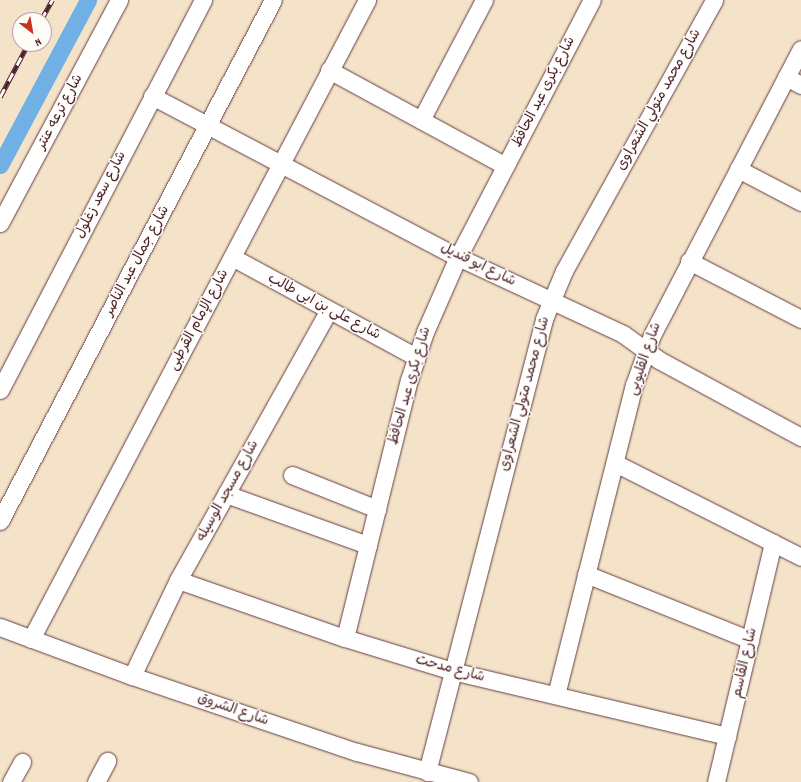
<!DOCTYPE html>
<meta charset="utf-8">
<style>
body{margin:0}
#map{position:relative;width:801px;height:782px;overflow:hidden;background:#f4e3c8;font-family:Dekko,"Playpen Sans Arabic",sans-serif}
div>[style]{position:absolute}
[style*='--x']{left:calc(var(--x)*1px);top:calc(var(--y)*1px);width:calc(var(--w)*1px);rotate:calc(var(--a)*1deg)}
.canal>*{height:17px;margin:-8.5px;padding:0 8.5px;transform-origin:8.5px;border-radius:8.5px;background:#71b0e4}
.roads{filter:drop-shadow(0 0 1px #643c43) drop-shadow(0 0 1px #643c43)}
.minor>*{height:17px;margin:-8.5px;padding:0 8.5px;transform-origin:8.5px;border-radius:8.5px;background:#fff}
.rail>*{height:4.5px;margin-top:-2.25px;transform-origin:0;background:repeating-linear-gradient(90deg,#fdfcf7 0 9px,#4a1f2b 0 18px);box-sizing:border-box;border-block:1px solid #4a1f2b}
span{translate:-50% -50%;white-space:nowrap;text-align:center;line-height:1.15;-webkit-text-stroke:3px #fdfcf7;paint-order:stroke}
.street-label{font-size:14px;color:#4a1f2b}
.north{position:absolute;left:12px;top:12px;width:40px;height:40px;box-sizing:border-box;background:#fdfcf7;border:1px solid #b5a4a5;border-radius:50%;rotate:149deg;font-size:11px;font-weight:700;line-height:16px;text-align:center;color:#4a1f2b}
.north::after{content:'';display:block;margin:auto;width:14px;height:18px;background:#c8321e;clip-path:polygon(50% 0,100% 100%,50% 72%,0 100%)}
</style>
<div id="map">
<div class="canal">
<div style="--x:0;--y:165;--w:187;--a:-61.9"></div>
</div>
<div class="roads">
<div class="minor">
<div style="--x:329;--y:70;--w:201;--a:28.5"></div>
<div style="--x:786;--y:77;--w:17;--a:28"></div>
<div style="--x:152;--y:96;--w:346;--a:27.8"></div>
<div style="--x:458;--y:257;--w:182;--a:25"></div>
<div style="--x:623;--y:334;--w:44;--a:35.8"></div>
<div style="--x:659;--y:360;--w:162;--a:28.5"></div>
<div style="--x:421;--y:120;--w:136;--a:-62.3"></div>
<div style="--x:738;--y:169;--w:71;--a:27.6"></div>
<div style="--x:0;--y:223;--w:253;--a:-61.9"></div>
<div style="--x:232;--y:257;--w:209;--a:28.5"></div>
<div style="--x:689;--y:261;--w:126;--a:27.4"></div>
<div style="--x:0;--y:390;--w:440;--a:-62.5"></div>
<div style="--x:615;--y:463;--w:208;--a:26.8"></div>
<div style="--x:292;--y:475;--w:92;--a:21.8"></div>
<div style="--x:226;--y:494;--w:151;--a:19.8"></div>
<div style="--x:0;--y:521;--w:588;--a:-62.35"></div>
<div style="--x:586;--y:574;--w:177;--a:21.9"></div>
<div style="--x:178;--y:580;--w:177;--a:19.2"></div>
<div style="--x:345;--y:638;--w:112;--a:17.1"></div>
<div style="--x:452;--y:671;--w:283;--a:13.3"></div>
<div style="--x:0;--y:627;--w:141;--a:20.4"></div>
<div style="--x:132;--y:676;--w:237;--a:18.7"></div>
<div style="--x:357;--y:752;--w:116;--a:15"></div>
<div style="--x:345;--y:638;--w:266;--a:-76.1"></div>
<div style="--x:409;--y:380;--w:51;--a:-71.6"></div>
<div style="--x:425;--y:332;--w:82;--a:-66.3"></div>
<div style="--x:458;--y:257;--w:290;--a:-62.5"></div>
<div style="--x:31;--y:639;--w:722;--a:-62.26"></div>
<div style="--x:132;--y:676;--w:106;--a:-64.4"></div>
<div style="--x:178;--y:580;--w:309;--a:-60.8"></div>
<div style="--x:556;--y:695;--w:320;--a:-75.9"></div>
<div style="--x:634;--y:385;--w:53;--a:-70.2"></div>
<div style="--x:652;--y:335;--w:322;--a:-62.5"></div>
<div style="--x:427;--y:772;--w:468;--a:-75.5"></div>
<div style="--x:544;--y:319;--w:52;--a:-67.4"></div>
<div style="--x:564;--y:271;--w:310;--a:-61"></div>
<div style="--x:11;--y:782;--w:23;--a:-61"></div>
<div style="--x:96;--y:782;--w:24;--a:-62"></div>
<div style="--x:716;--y:782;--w:246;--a:-76.6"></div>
</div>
</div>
<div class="rail">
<div style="--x:41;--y:20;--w:23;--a:-61"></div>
<div style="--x:0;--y:97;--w:60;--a:-62.2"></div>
</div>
<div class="street-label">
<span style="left:544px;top:92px;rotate:-63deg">شارع بكرى عبد الحافظ</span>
<span style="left:659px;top:100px;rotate:-61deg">شارع محمد متولي الشعراوى</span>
<span style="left:60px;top:112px;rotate:-62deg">شارع ترعه عنتر</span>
<span style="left:101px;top:195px;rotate:-63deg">شارع سعد زغلول</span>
<span style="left:137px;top:261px;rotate:-62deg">شارع جمال عبد الناصر</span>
<span style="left:478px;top:265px;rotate:26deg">شارع ابو قنديل</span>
<span style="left:324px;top:307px;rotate:28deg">شارع على بن ابى طالب</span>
<span style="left:199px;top:320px;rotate:-62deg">شارع الإمام القرطبى</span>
<span style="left:645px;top:359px;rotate:-71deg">شارع القليوبى</span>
<span style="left:410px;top:386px;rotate:-74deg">شارع بكرى عبد الحافظ</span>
<span style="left:525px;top:394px;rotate:-75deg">شارع محمد متولي الشعراوى</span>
<span style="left:228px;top:491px;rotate:-61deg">شارع مسجد الوسيله</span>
<span style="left:745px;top:663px;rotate:-77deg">شارع القاسم</span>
<span style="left:450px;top:669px;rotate:15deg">شارع مدحت</span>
<span style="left:233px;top:710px;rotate:19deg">شارع الشروق</span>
</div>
<div class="north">N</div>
</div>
